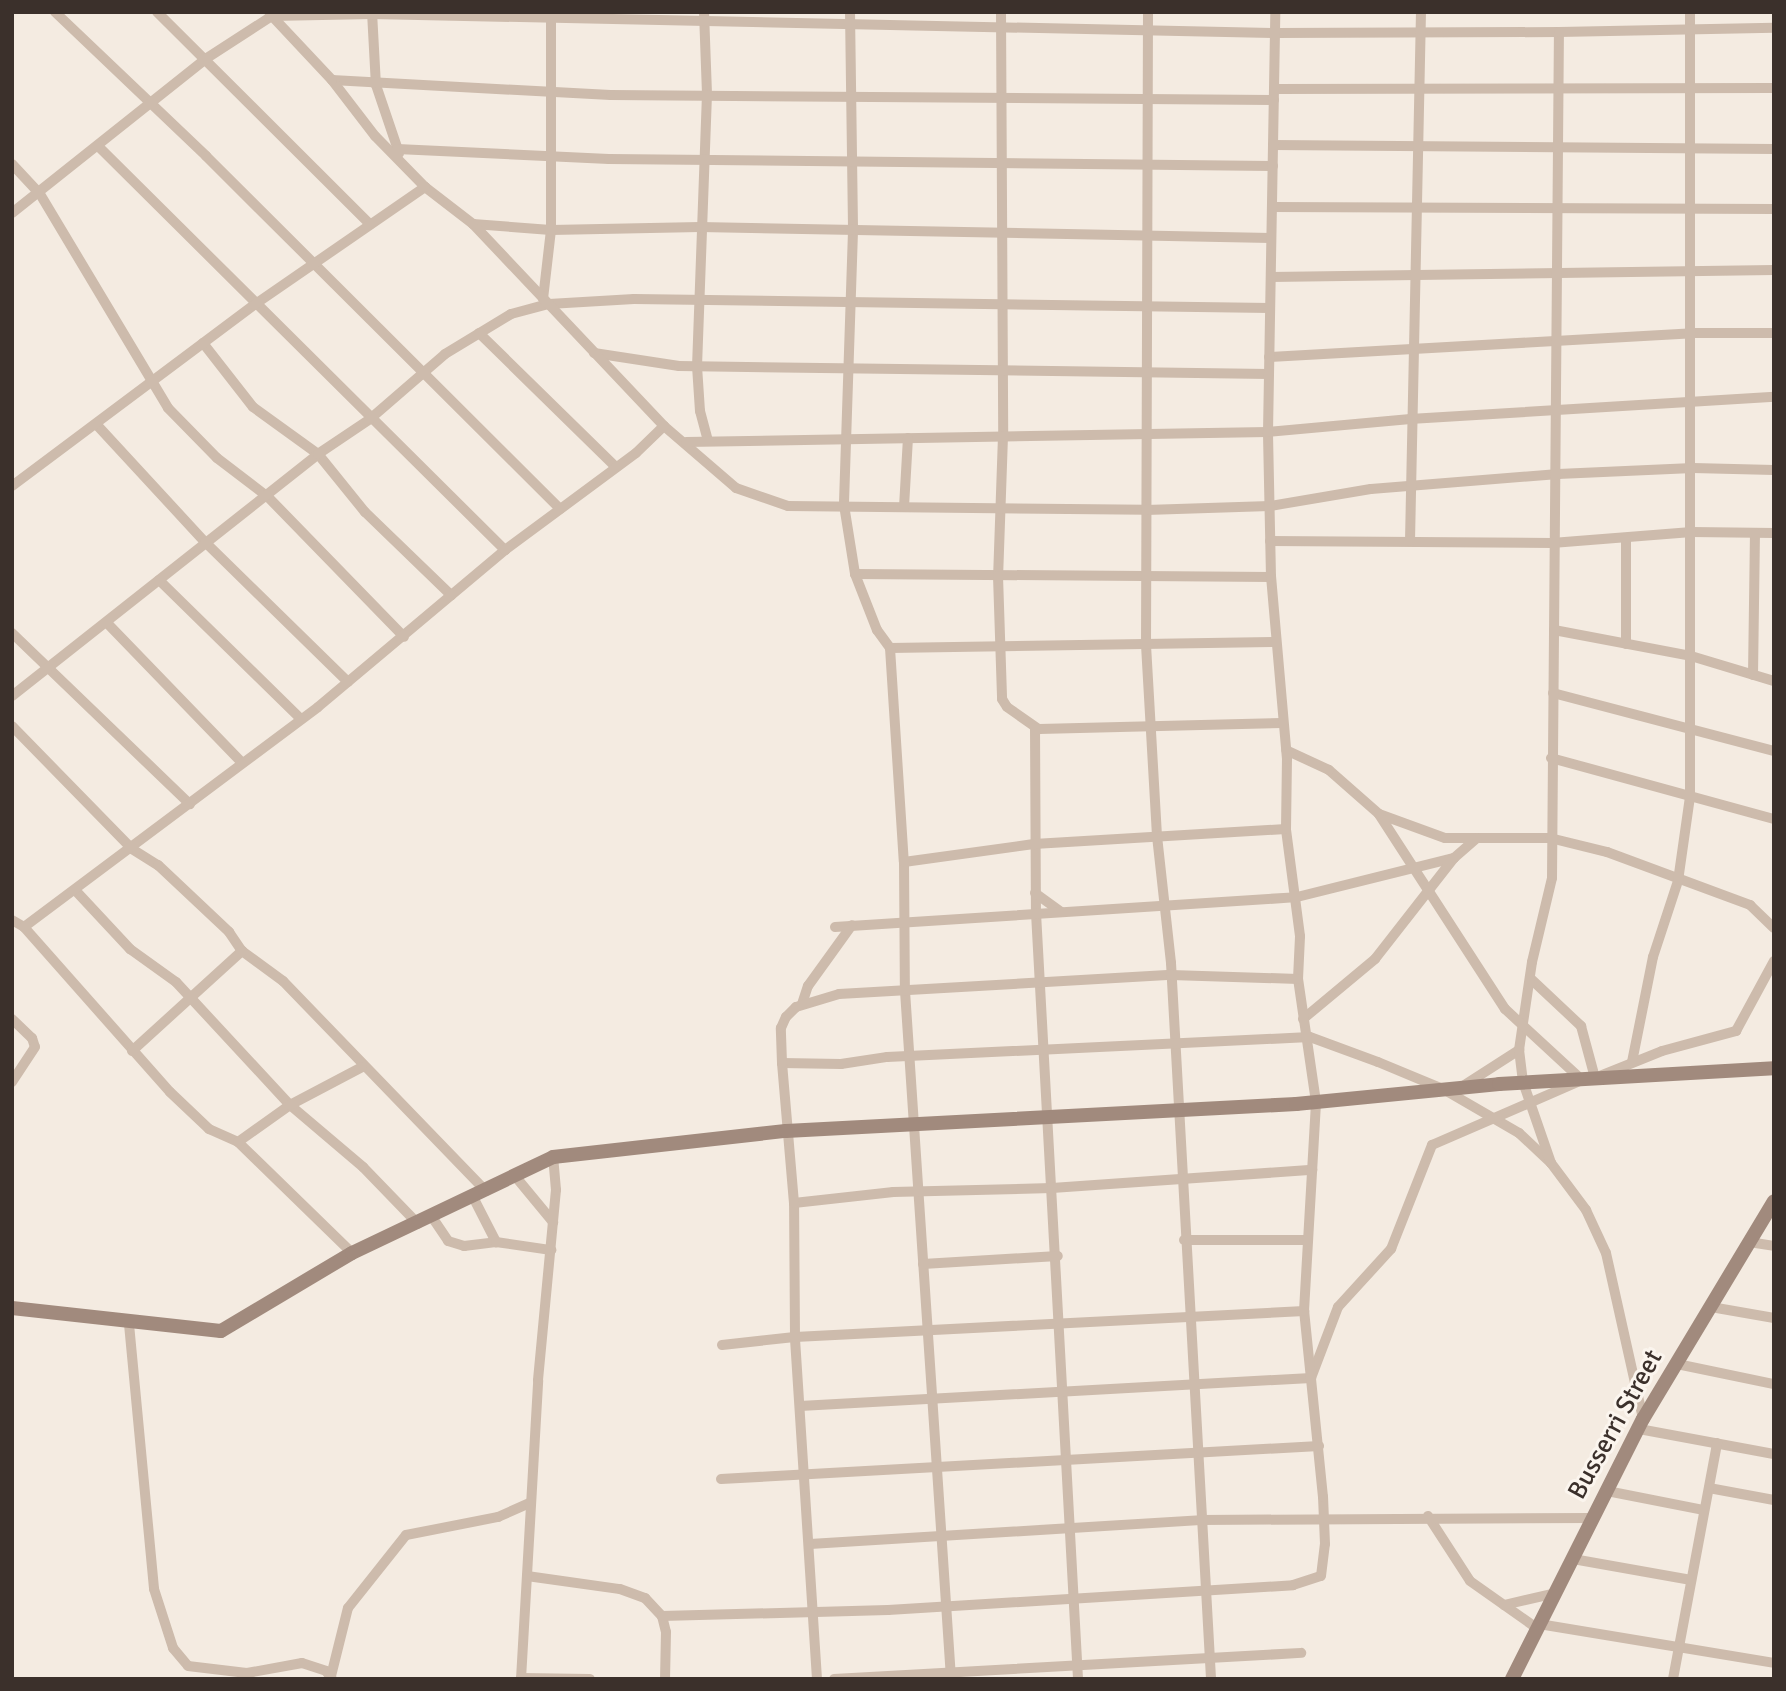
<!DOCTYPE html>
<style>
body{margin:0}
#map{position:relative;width:1786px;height:1691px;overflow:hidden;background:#f4ebe1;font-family:Signika,sans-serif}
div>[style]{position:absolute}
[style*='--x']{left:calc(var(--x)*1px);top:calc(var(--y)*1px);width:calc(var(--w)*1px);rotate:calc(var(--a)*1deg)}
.minor>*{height:10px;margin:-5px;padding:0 5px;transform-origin:5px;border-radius:5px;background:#cdbbac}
.secondary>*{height:14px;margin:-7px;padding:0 7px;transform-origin:7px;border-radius:7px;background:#a18a7d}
span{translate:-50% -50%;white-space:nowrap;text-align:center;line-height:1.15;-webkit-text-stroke:6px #fbf5ee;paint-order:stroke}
.street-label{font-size:26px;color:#3b302b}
.frame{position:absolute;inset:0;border:14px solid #3b302b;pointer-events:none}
</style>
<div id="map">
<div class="minor">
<div style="--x:55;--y:12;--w:209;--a:43.6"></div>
<div style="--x:206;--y:156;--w:500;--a:44.9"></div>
<div style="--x:157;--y:12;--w:301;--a:44.9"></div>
<div style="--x:372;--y:12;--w:73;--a:86.9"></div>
<div style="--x:376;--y:85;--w:72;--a:71.3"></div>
<div style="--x:704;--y:12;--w:82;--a:87.9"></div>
<div style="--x:707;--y:94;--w:272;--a:92.1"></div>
<div style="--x:697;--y:366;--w:45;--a:86.2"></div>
<div style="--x:700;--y:411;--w:30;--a:75"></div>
<div style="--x:850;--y:12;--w:219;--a:89.2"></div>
<div style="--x:853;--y:231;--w:274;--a:91.9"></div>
<div style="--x:844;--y:505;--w:70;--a:80.9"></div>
<div style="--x:855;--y:574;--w:416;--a:0.4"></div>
<div style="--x:1001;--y:12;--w:424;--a:89.7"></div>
<div style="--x:1003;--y:436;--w:140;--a:92"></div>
<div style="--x:998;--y:576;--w:123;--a:88.1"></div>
<div style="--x:1002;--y:699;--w:9;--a:58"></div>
<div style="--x:1007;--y:707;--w:39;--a:35"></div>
<div style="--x:1039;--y:729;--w:243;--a:-1.4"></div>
<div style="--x:1148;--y:12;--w:633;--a:90.18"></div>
<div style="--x:1146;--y:645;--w:191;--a:86.7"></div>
<div style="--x:1157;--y:836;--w:128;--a:83.7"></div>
<div style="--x:1171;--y:963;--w:717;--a:86.8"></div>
<div style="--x:332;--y:80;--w:279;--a:3.1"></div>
<div style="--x:611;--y:95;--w:663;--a:0.43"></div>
<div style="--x:1274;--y:89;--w:500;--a:-0.11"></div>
<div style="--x:1273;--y:145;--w:501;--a:0.46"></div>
<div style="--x:100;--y:148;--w:571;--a:44.79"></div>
<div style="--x:397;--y:149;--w:212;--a:2.7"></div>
<div style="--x:609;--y:159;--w:664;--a:0.6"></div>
<div style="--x:12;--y:164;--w:41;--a:47"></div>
<div style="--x:40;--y:194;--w:249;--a:59.1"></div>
<div style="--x:168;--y:408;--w:70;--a:45.6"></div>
<div style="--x:217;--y:458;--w:64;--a:37.4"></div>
<div style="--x:268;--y:497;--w:195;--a:45.8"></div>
<div style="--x:1272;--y:207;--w:502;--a:0.23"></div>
<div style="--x:12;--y:213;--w:249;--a:-38.5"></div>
<div style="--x:207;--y:58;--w:77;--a:-32.9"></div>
<div style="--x:272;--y:16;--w:100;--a:-1.1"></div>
<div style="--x:372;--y:14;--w:903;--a:1.21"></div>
<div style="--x:1275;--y:33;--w:284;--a:-0.2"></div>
<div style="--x:473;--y:224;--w:78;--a:4.4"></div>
<div style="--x:551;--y:230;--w:149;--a:-1.2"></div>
<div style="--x:700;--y:227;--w:571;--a:1.1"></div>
<div style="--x:1271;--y:277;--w:503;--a:-0.8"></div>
<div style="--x:543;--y:299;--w:69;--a:-83.4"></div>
<div style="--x:551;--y:230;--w:218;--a:-90"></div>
<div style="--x:479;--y:333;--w:192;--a:44.4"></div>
<div style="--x:203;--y:343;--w:81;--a:52"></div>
<div style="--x:253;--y:407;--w:80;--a:35.9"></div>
<div style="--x:318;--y:454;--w:75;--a:51"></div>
<div style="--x:365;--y:512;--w:120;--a:44"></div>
<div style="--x:594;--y:353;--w:86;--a:8.7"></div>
<div style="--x:679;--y:366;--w:590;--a:0.78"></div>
<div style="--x:1269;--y:357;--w:424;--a:-3.2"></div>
<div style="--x:1692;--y:333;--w:82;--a:0"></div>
<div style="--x:96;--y:424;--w:161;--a:47.3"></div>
<div style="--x:205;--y:542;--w:200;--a:44.4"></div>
<div style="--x:664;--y:426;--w:95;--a:40.7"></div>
<div style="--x:736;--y:488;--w:55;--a:19.1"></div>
<div style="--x:788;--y:506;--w:358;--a:0.6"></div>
<div style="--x:1146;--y:510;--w:124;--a:-1.8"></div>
<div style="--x:1270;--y:506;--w:102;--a:-9.6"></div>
<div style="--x:1371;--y:489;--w:188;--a:-4.6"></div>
<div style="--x:1558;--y:474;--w:135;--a:-2.5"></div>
<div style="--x:1693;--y:468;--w:81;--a:1.4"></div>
<div style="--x:686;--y:442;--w:582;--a:-0.98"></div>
<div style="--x:1268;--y:432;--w:143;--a:-5.2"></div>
<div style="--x:1410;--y:419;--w:365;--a:-3.5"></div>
<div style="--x:12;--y:486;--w:302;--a:-36.8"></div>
<div style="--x:254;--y:305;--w:208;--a:-34.6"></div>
<div style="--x:904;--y:507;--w:69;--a:-86.7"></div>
<div style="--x:1270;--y:541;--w:282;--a:0.4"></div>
<div style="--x:1552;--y:543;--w:140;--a:-4.5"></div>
<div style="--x:1692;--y:532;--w:82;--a:0.7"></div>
<div style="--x:1410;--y:541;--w:529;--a:-88.81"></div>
<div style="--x:855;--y:574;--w:60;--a:68.6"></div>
<div style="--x:877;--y:630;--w:22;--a:54"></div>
<div style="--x:890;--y:648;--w:384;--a:-0.9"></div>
<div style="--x:159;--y:580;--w:199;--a:44.4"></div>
<div style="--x:108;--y:624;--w:193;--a:46"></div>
<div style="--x:1554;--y:630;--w:139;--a:10.7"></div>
<div style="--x:1691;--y:656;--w:87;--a:16.8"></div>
<div style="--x:12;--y:633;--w:247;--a:43.9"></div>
<div style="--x:1626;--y:644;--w:106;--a:-90"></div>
<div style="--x:890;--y:648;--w:214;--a:86.3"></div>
<div style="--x:904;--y:862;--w:129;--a:89.6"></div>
<div style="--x:905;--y:991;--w:690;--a:86.17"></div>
<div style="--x:1753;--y:675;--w:142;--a:-89.2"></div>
<div style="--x:1553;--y:693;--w:228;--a:14.7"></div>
<div style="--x:12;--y:696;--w:390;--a:-38.3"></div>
<div style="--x:318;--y:454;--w:63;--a:-33.9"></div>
<div style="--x:370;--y:419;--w:99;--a:-40.9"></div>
<div style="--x:445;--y:354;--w:77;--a:-31.2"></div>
<div style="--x:511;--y:314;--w:39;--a:-15"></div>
<div style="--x:549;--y:304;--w:85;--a:-3.4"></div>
<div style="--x:634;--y:299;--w:636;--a:0.81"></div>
<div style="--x:12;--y:726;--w:172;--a:45.7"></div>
<div style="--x:132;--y:849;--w:31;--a:32"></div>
<div style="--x:158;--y:865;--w:98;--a:43.3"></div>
<div style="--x:229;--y:932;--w:23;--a:56"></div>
<div style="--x:242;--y:951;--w:51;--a:36.2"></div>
<div style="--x:283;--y:981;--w:292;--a:46"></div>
<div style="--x:1035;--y:728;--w:185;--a:89.7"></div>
<div style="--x:1036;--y:913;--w:767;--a:86.86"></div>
<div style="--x:1551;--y:758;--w:231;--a:15.3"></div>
<div style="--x:1379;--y:814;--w:70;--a:20"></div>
<div style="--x:1445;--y:838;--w:105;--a:0"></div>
<div style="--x:1550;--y:838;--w:59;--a:13.8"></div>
<div style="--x:1607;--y:852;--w:153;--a:20.3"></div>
<div style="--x:1750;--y:905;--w:33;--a:44"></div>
<div style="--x:904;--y:862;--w:131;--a:-7.9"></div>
<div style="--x:1034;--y:844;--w:252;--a:-3.4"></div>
<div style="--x:75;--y:890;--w:81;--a:47"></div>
<div style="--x:130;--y:949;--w:57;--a:35.7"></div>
<div style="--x:176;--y:982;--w:168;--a:47.2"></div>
<div style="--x:290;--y:1105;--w:96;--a:40.3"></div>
<div style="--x:363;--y:1167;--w:79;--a:46"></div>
<div style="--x:1035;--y:893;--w:32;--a:36"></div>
<div style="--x:12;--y:920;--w:14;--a:30"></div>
<div style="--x:24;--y:927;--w:220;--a:48.5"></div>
<div style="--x:170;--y:1092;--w:54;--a:43.5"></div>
<div style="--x:209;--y:1129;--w:32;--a:24"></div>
<div style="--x:238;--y:1142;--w:159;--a:44.2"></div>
<div style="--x:24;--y:927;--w:367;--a:-36.8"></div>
<div style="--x:318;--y:707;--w:244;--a:-40"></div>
<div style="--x:505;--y:550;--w:163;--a:-36.5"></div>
<div style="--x:636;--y:453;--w:39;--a:-44"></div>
<div style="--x:664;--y:426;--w:278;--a:-133.4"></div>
<div style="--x:473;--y:224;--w:61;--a:-142.4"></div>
<div style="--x:425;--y:187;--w:71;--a:-134.4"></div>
<div style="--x:375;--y:136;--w:71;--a:-127.5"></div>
<div style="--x:332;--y:80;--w:91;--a:-133.2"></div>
<div style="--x:835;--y:927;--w:463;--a:-3.7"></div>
<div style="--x:1297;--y:897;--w:162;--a:-14"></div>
<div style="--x:1531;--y:979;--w:69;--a:43.2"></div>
<div style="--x:1581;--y:1026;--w:54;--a:74.9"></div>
<div style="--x:1595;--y:1078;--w:72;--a:-21.9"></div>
<div style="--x:1662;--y:1051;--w:77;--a:-15.1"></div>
<div style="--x:1736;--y:1031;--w:80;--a:-61.5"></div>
<div style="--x:802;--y:1004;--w:19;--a:-72"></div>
<div style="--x:808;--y:986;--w:75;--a:-54.2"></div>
<div style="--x:12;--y:1019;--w:28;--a:44"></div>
<div style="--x:32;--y:1038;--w:9;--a:72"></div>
<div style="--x:35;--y:1047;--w:42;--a:123.3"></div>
<div style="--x:1303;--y:1019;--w:94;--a:-39.8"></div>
<div style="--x:1375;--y:959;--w:128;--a:-52"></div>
<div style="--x:1454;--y:858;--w:30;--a:-41"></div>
<div style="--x:132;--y:1051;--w:149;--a:-42.3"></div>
<div style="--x:1632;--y:1062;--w:107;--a:-78.7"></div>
<div style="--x:1653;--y:957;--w:80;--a:-71.8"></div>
<div style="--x:1678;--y:881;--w:85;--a:-81.9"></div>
<div style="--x:1690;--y:797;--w:785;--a:-90"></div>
<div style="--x:782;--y:1063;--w:59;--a:1"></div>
<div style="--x:841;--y:1064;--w:47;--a:-8.7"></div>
<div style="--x:887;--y:1057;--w:423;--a:-2.7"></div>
<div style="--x:1310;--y:1037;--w:72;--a:20.2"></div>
<div style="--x:1378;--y:1062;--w:70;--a:22.6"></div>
<div style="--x:1443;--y:1089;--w:88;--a:30.1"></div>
<div style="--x:1519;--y:1133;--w:44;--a:43.2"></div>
<div style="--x:1551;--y:1163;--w:59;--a:53.3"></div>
<div style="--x:1586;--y:1210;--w:47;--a:65.1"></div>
<div style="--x:1606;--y:1253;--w:170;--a:77.4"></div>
<div style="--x:1463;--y:1086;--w:67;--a:-32.7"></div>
<div style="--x:238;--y:1142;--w:64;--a:-35.4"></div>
<div style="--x:290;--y:1105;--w:81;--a:-27.8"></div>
<div style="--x:1551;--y:1163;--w:86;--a:-109.1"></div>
<div style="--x:1523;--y:1082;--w:32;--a:-97"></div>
<div style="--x:1519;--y:1050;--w:89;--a:-81.6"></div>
<div style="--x:1532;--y:962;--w:86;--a:-76.6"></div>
<div style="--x:1552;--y:878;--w:846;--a:-89.53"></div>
<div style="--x:1559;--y:32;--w:215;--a:-1.1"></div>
<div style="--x:515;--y:1176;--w:60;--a:50.4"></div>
<div style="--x:473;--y:1197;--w:51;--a:62.9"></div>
<div style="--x:794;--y:1203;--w:100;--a:-6.3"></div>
<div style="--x:893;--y:1192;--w:159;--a:-1.4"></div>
<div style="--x:1052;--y:1188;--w:261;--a:-4"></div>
<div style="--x:432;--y:1217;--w:29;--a:56"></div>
<div style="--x:448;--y:1241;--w:17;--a:17"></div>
<div style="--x:464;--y:1246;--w:32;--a:-7"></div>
<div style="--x:496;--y:1242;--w:56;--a:8.3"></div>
<div style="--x:1184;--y:1240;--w:124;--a:0"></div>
<div style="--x:1749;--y:1242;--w:25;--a:9"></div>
<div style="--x:923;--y:1264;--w:135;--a:-3.4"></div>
<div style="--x:1711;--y:1307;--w:64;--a:9.9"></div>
<div style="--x:129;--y:1324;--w:266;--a:84.6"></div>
<div style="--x:154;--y:1589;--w:62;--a:72.1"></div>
<div style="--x:173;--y:1648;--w:23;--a:50"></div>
<div style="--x:188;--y:1666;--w:59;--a:6.8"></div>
<div style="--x:247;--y:1673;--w:56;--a:-10.3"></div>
<div style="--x:302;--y:1663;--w:25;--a:18"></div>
<div style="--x:326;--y:1671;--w:10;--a:53"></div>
<div style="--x:722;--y:1345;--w:73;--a:-6.3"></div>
<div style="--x:795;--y:1337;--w:510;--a:-2.92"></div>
<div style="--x:1677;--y:1364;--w:99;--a:11.7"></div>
<div style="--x:800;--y:1406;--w:512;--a:-3.14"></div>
<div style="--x:1311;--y:1378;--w:76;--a:-69.2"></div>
<div style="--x:1338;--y:1307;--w:79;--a:-47.6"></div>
<div style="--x:1391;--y:1249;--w:112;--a:-68.5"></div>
<div style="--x:1432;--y:1145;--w:163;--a:-23.4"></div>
<div style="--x:1582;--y:1080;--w:105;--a:-137.3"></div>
<div style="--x:1505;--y:1009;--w:232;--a:-122.9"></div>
<div style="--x:1379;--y:814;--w:67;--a:-138.7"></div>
<div style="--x:1329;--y:770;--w:47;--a:-155.1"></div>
<div style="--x:1639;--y:1429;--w:137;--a:10.5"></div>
<div style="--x:721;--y:1479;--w:599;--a:-3.16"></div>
<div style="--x:1709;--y:1488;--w:66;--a:10.5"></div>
<div style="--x:1607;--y:1491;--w:99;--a:11.1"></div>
<div style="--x:1428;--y:1516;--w:77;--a:57.1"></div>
<div style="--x:1470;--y:1581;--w:83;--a:35.2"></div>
<div style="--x:810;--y:1544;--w:391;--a:-3.5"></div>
<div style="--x:1200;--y:1520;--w:393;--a:-0.3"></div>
<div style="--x:1573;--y:1559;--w:120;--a:10.1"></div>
<div style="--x:527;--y:1576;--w:94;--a:8"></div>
<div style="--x:620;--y:1589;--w:27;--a:20"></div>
<div style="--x:645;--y:1598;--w:25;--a:47"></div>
<div style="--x:662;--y:1616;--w:16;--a:76"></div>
<div style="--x:666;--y:1632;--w:47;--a:91.2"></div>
<div style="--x:1504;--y:1605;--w:53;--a:-13"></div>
<div style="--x:662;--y:1616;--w:226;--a:-1.5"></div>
<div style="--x:888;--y:1610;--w:406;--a:-3.5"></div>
<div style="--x:1293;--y:1585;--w:29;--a:-18"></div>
<div style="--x:1321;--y:1576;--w:32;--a:-83"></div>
<div style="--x:1325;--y:1544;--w:47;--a:-92.4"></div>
<div style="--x:1323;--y:1497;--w:187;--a:-95.8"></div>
<div style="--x:1304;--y:1311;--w:209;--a:-86.7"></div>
<div style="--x:1316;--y:1102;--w:124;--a:-98.3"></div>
<div style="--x:1298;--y:979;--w:43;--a:-87.3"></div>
<div style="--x:1300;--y:936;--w:108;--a:-97.5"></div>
<div style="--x:1286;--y:829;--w:70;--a:-89.2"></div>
<div style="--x:1287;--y:759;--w:183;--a:-95"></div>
<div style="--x:1271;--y:577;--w:145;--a:-91.2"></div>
<div style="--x:1268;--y:432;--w:420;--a:-89"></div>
<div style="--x:1539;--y:1624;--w:238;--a:9.4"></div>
<div style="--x:331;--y:1676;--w:70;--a:-76"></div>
<div style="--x:348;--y:1608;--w:93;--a:-51.5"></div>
<div style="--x:406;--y:1535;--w:94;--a:-11.1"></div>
<div style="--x:498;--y:1517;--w:36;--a:-24"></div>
<div style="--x:521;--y:1678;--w:69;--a:0.8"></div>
<div style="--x:521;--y:1679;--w:299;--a:-86.7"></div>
<div style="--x:538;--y:1380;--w:191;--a:-84.6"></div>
<div style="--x:556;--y:1190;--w:33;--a:-95"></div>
<div style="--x:817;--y:1679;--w:343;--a:-93.7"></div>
<div style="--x:795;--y:1337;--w:134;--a:-90.4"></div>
<div style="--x:794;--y:1203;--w:141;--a:-94.9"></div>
<div style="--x:782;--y:1063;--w:35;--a:-92"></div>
<div style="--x:781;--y:1028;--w:12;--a:-66"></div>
<div style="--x:786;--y:1017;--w:14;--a:-45"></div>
<div style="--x:796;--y:1007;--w:45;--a:-16.8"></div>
<div style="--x:839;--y:994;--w:333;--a:-3.3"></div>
<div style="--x:1171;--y:975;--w:127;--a:1.8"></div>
<div style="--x:834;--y:1679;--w:468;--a:-3.2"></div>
<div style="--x:1673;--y:1679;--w:240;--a:-79.4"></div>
</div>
<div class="secondary">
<div style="--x:12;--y:1308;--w:210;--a:6.3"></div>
<div style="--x:221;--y:1331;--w:152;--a:-30.8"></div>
<div style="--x:352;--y:1253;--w:223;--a:-25.5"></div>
<div style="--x:553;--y:1157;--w:234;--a:-6.4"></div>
<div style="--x:786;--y:1131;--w:511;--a:-3.03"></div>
<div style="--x:1296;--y:1104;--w:204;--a:-5.6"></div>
<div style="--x:1499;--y:1084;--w:275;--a:-3.3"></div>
<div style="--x:1512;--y:1679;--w:291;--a:-63.3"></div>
<div style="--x:1643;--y:1419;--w:254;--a:-59"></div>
</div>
<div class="street-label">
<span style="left:1616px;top:1425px;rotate:-61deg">Busserri Street</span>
</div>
<div class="frame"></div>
</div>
